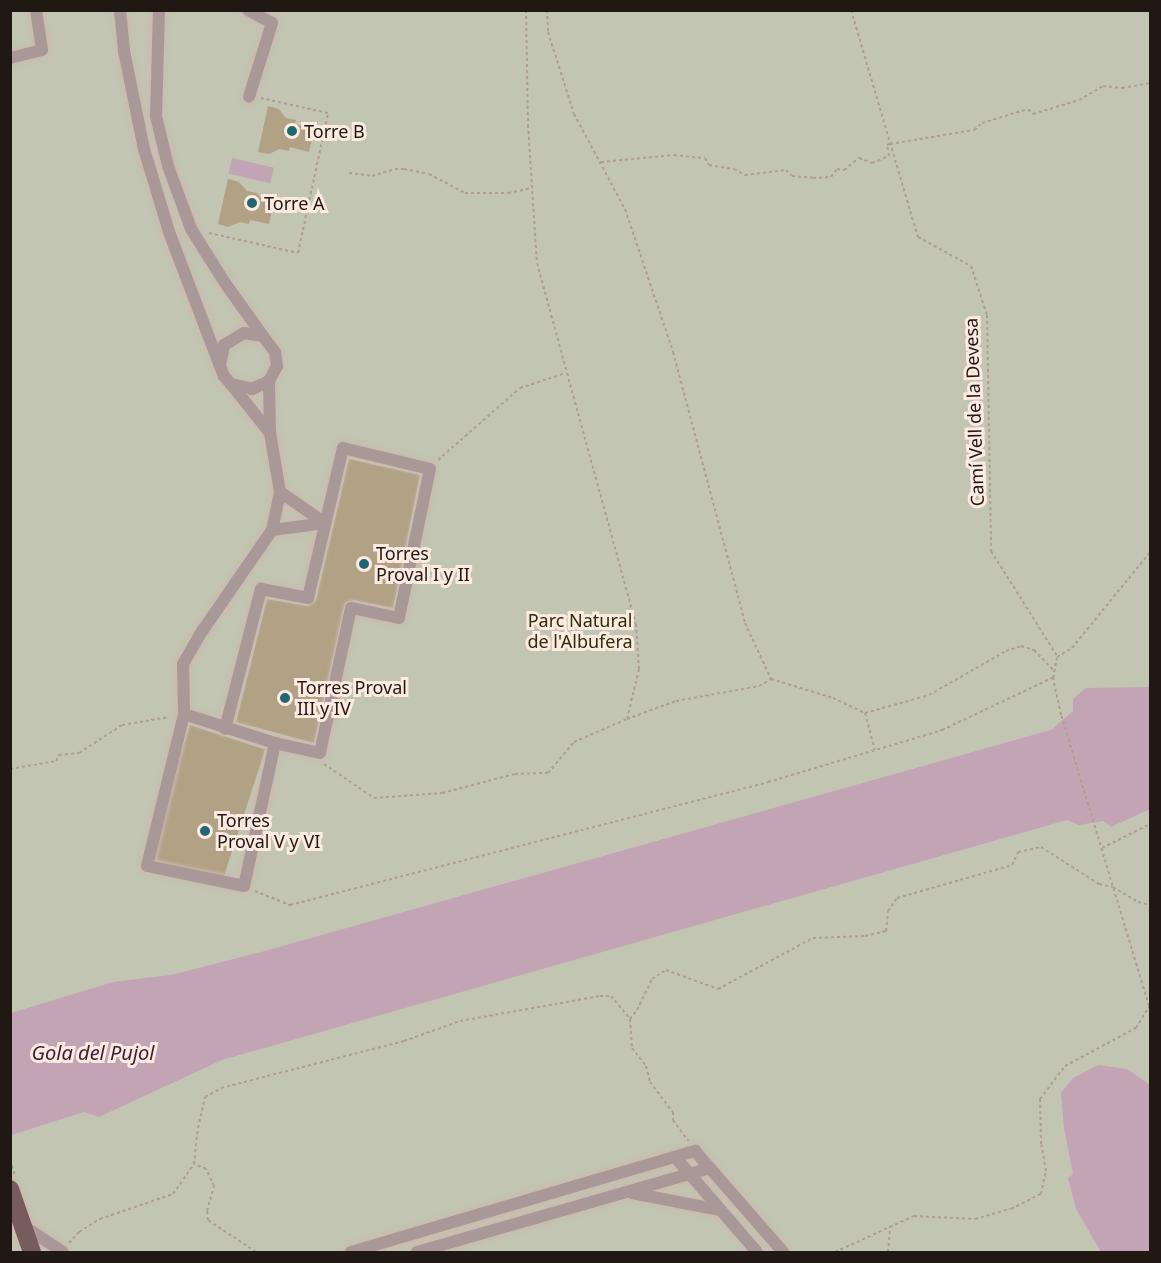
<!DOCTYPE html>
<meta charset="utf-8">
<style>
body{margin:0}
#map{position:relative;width:1161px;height:1263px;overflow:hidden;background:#f3dbcf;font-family:"Noto Sans",sans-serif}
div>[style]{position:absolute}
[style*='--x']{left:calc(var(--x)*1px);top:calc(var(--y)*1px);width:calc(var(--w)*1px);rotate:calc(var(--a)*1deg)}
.green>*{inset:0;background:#c2c5b2;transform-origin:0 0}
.water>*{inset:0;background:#c3a4b5;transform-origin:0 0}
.building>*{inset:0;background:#b1a185;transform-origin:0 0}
.path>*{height:2px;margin-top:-1px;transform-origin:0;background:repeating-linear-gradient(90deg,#af9c93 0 3px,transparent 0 6px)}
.roads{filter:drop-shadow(0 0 2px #cdb8ad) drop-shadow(0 0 2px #cdb8ad)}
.street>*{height:12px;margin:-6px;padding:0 6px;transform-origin:6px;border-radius:6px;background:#a99898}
.primary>*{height:18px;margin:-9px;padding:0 9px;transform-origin:9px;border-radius:9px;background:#785c5d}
.dots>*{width:16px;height:16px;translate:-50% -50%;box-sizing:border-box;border:3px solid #fdeae0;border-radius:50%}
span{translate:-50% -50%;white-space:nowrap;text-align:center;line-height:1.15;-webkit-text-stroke:6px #fdeae0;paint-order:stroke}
.poi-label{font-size:18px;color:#201813}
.left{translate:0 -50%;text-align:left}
.street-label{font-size:18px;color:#201813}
.park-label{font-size:18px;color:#2c2f07}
.water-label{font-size:20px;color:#421933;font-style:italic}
.frame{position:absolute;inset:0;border:12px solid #201813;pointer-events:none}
</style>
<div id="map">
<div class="green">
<div style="left:10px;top:11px;width:1140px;height:1241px"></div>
</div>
<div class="water">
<div style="left:232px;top:158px;width:43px;height:16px;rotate:13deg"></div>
<div style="clip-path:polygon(1150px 687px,1150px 809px,1111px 827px,1103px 821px,1079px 825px,1067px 820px,222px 1060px,99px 1117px,84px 1112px,11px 1135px,11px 1013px,113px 982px,171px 975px,265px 951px,1051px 730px,1073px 711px,1073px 699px,1086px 688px)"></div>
<div style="clip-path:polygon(1098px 1065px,1127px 1069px,1150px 1085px,1150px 1252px,1101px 1252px,1076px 1209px,1068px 1178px,1073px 1174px,1064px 1128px,1061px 1093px,1073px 1078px)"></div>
</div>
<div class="building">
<div style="clip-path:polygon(268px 106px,279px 109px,286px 118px,296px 120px,295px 124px,314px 129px,309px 152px,290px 147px,289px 151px,280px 149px,269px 154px,258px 152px)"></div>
<div style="clip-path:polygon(228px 179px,239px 182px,247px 191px,257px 193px,261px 198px,274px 201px,269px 224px,250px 220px,249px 224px,240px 222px,228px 227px,218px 224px)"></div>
<div style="clip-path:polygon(349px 459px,420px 475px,393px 608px,353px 600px,345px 603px,314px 743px,236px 722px,267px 599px,307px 606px,316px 600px)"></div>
<div style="left:190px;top:725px;width:79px;height:139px;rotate:18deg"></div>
</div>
<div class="path">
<div style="--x:526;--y:10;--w:115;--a:89"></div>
<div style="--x:528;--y:125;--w:138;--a:86.3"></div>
<div style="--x:537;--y:263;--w:374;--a:74.7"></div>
<div style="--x:636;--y:624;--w:45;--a:86.2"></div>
<div style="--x:639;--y:669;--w:51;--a:103.5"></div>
<div style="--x:547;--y:10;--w:22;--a:87"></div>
<div style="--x:548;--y:32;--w:86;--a:72.4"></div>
<div style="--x:574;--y:114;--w:108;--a:61.8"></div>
<div style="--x:625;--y:209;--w:151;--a:71.4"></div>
<div style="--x:673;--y:352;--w:280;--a:75.1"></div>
<div style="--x:745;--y:623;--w:62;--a:65.1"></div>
<div style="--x:771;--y:679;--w:65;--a:17"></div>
<div style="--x:833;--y:698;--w:35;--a:25"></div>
<div style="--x:865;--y:713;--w:66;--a:-15.7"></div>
<div style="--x:929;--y:695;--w:89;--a:-29.7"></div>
<div style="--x:1006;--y:651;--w:16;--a:-18"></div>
<div style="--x:1021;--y:646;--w:14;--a:17"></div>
<div style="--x:1034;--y:650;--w:28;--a:46"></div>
<div style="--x:851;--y:10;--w:237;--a:73.6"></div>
<div style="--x:918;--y:237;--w:60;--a:28.7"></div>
<div style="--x:971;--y:266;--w:52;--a:71.9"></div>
<div style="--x:987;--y:315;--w:236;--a:89"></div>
<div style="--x:991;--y:551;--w:124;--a:57.8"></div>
<div style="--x:890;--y:144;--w:85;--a:-9.5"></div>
<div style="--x:974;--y:130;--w:11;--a:-41"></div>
<div style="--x:982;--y:123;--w:48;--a:-16.9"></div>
<div style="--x:1028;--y:109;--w:7;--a:45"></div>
<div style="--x:1033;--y:114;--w:48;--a:-16.9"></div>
<div style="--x:1079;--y:100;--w:28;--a:-30"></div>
<div style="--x:1103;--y:86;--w:19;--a:6"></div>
<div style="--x:1122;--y:88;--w:28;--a:-10"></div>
<div style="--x:601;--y:162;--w:73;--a:-5.5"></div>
<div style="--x:674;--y:155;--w:31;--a:6"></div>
<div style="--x:705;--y:158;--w:8;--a:60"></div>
<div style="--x:709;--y:165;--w:25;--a:9"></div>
<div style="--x:734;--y:169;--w:13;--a:29"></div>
<div style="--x:745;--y:175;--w:41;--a:-7"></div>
<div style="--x:786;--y:170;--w:8;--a:45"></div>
<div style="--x:792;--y:176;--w:21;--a:5"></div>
<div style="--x:813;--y:178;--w:18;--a:-3"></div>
<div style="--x:831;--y:177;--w:10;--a:-53"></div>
<div style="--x:837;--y:169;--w:7;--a:8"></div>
<div style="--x:844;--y:170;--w:19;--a:-39"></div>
<div style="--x:859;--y:158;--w:14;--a:21"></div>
<div style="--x:872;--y:163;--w:18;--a:-22"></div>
<div style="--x:889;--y:156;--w:11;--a:-100"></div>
<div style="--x:887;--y:145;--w:3;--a:-18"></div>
<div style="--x:349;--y:173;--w:23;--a:7"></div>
<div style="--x:372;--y:176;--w:24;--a:-17"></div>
<div style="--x:395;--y:169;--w:9;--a:0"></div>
<div style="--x:404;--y:169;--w:25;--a:11"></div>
<div style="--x:429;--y:174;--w:41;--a:27.8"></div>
<div style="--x:465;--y:193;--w:43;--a:0"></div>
<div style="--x:508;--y:193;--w:25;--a:-12"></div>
<div style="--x:209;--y:233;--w:91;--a:12.7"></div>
<div style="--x:298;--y:253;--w:143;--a:-77.9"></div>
<div style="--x:328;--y:113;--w:69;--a:-167.4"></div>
<div style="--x:438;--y:460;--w:109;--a:-41.3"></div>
<div style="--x:520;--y:388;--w:48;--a:-18.1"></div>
<div style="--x:865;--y:713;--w:38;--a:75"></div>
<div style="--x:324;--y:764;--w:60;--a:34.2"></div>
<div style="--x:374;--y:798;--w:68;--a:-4.2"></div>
<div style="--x:442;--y:793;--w:75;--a:-14.6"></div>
<div style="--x:515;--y:774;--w:33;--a:-2"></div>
<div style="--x:548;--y:773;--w:40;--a:-50"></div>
<div style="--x:574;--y:742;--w:58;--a:-23.5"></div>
<div style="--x:627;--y:719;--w:52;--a:-20.2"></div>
<div style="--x:676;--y:701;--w:84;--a:-10.2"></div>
<div style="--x:759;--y:686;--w:14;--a:-30"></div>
<div style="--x:10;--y:769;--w:47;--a:-9.9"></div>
<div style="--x:56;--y:761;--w:7;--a:-63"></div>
<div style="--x:59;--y:755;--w:20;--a:-6"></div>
<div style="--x:79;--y:753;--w:51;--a:-33.1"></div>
<div style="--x:122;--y:725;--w:48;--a:-9.7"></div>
<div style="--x:1102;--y:848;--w:54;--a:-26.6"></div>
<div style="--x:255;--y:891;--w:38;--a:22"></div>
<div style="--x:290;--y:905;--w:494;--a:-14.4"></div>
<div style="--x:768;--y:782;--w:182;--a:-16.6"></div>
<div style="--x:942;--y:730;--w:122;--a:-25.3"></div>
<div style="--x:630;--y:1019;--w:29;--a:86"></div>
<div style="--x:632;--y:1048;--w:23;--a:52"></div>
<div style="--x:646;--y:1066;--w:16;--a:76"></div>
<div style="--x:650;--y:1082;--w:38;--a:53"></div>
<div style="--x:673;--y:1112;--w:8;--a:90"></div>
<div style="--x:673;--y:1120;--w:26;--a:54"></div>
<div style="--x:10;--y:1160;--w:16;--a:72"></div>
<div style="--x:69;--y:1243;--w:15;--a:-48"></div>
<div style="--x:79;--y:1232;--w:25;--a:-32"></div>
<div style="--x:100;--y:1219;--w:77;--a:-18.9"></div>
<div style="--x:173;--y:1194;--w:37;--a:-55"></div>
<div style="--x:256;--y:1252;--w:58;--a:-146.3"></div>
<div style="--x:208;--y:1220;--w:9;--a:-96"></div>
<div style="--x:207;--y:1211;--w:26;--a:-74"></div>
<div style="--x:214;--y:1186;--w:19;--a:-115"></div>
<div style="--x:206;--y:1169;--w:13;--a:-157"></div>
<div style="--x:194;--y:1164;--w:36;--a:-84"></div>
<div style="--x:198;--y:1128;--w:32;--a:-77"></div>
<div style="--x:205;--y:1097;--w:18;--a:-29"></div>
<div style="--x:221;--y:1088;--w:189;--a:-14.4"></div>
<div style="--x:404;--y:1041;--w:59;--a:-19.7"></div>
<div style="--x:460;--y:1021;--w:142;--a:-10.1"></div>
<div style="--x:600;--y:996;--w:11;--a:0"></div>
<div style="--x:611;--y:996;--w:30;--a:50"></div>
<div style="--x:630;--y:1019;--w:11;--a:-52"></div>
<div style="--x:637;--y:1010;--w:34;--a:-64"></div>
<div style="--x:652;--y:979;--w:17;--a:-33"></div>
<div style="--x:666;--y:970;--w:55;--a:20.1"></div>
<div style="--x:718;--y:989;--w:108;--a:-28.2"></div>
<div style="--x:813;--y:938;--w:52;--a:-2.2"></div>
<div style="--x:865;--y:936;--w:22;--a:-13"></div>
<div style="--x:886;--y:931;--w:20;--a:-84"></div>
<div style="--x:888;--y:911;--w:16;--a:-55"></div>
<div style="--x:897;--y:898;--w:120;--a:-16"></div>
<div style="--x:1012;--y:865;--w:14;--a:-65"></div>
<div style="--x:1018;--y:852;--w:24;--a:-12"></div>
<div style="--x:1041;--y:847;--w:69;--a:32.5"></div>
<div style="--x:1099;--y:884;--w:14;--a:12"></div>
<div style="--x:1113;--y:887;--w:29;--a:31"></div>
<div style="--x:1138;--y:902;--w:12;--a:14"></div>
<div style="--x:835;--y:1252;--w:87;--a:-24.5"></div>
<div style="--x:914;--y:1216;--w:61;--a:2.8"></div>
<div style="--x:975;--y:1219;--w:37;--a:-16"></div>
<div style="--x:1011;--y:1209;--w:34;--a:-27"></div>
<div style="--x:1041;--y:1194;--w:24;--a:-78"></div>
<div style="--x:1046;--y:1171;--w:27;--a:-100"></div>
<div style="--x:1041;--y:1144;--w:45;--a:-91.3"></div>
<div style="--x:1040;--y:1099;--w:41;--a:-52.9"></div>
<div style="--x:1065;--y:1066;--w:81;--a:-28.2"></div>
<div style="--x:1136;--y:1028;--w:26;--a:-59"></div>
<div style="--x:1149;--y:1006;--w:304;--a:-106.8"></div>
<div style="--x:1061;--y:715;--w:38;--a:-102"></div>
<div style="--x:1053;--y:678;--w:21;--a:-79"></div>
<div style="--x:1057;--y:657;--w:17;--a:-31"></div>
<div style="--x:1072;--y:648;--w:124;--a:-50.9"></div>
<div style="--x:888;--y:1252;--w:25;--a:-85"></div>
</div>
<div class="roads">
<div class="street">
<div style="--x:120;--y:10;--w:41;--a:84.4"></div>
<div style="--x:124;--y:51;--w:100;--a:78.5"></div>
<div style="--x:144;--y:149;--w:87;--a:73.2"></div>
<div style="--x:169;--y:232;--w:143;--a:69.2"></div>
<div style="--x:220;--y:366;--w:11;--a:68"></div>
<div style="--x:224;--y:376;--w:11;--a:49"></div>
<div style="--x:231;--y:384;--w:22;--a:13"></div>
<div style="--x:252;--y:389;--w:19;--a:-25"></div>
<div style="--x:269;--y:381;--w:17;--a:-62"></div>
<div style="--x:277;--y:366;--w:14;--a:-98"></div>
<div style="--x:275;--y:352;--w:20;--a:-127"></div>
<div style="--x:263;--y:336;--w:19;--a:-171"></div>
<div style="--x:244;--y:333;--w:23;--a:149"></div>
<div style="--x:224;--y:345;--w:21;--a:101"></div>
<div style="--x:159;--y:10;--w:106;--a:91.6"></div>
<div style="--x:156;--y:116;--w:51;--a:76.5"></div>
<div style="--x:168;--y:166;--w:67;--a:69.9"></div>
<div style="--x:191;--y:229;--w:64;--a:57.8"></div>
<div style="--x:225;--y:283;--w:65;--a:54.4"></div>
<div style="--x:248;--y:10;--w:27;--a:28"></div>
<div style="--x:272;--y:23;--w:77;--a:107.3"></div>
<div style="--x:10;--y:58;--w:33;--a:-14"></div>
<div style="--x:42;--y:50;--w:40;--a:-98.5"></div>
<div style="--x:231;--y:384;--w:63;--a:51.5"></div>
<div style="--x:280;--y:492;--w:55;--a:34.6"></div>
<div style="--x:272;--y:530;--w:53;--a:-7.5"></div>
<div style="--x:184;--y:714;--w:96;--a:17.7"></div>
<div style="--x:225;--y:729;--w:145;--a:-75.6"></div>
<div style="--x:261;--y:589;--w:48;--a:10.8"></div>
<div style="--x:308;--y:598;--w:154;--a:-76.9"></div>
<div style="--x:343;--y:448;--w:89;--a:13.6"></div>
<div style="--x:430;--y:469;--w:152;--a:101.8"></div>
<div style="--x:399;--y:618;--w:49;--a:-168.2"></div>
<div style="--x:351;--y:608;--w:148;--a:102.1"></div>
<div style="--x:320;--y:753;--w:46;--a:-167.5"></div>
<div style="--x:275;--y:743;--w:146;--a:102.2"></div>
<div style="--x:244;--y:886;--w:99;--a:-168.3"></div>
<div style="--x:147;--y:866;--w:156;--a:-76.3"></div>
<div style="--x:184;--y:714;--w:50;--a:-91.1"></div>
<div style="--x:183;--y:664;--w:39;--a:-60"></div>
<div style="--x:203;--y:630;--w:121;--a:-55.4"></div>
<div style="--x:272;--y:530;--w:39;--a:-78"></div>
<div style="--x:280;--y:492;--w:60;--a:-99.6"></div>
<div style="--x:270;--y:433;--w:52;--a:-91.1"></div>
<div style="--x:675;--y:1157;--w:125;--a:49.2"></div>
<div style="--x:632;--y:1193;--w:90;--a:10.9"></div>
<div style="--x:25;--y:1227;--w:45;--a:33.3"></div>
<div style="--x:351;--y:1252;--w:359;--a:-16.4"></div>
<div style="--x:695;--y:1151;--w:134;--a:48.9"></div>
<div style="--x:417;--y:1252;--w:305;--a:-16"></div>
</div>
<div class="primary">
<div style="--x:10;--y:1189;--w:67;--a:70.8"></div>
</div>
</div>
<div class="dots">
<div style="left:292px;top:131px;background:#1f6774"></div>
<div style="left:252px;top:203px;background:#1f6774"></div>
<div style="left:364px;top:564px;background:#1f6774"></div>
<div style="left:285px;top:698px;background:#1f6774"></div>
<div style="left:205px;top:831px;background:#1f6774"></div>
</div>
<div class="poi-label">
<span class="left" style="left:304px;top:131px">Torre B</span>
<span class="left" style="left:264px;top:203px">Torre A</span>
<span class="left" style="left:376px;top:564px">Torres<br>Proval I y II</span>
<span class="left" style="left:297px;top:698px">Torres Proval<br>III y IV</span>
<span class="left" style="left:217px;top:831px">Torres<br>Proval V y VI</span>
</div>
<div class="street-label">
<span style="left:974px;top:412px;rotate:-92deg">Camí Vell de la Devesa</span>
</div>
<div class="park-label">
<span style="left:580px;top:631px">Parc Natural<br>de l'Albufera</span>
</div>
<div class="water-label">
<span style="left:93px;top:1052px">Gola del Pujol</span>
</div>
<div class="frame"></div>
</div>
